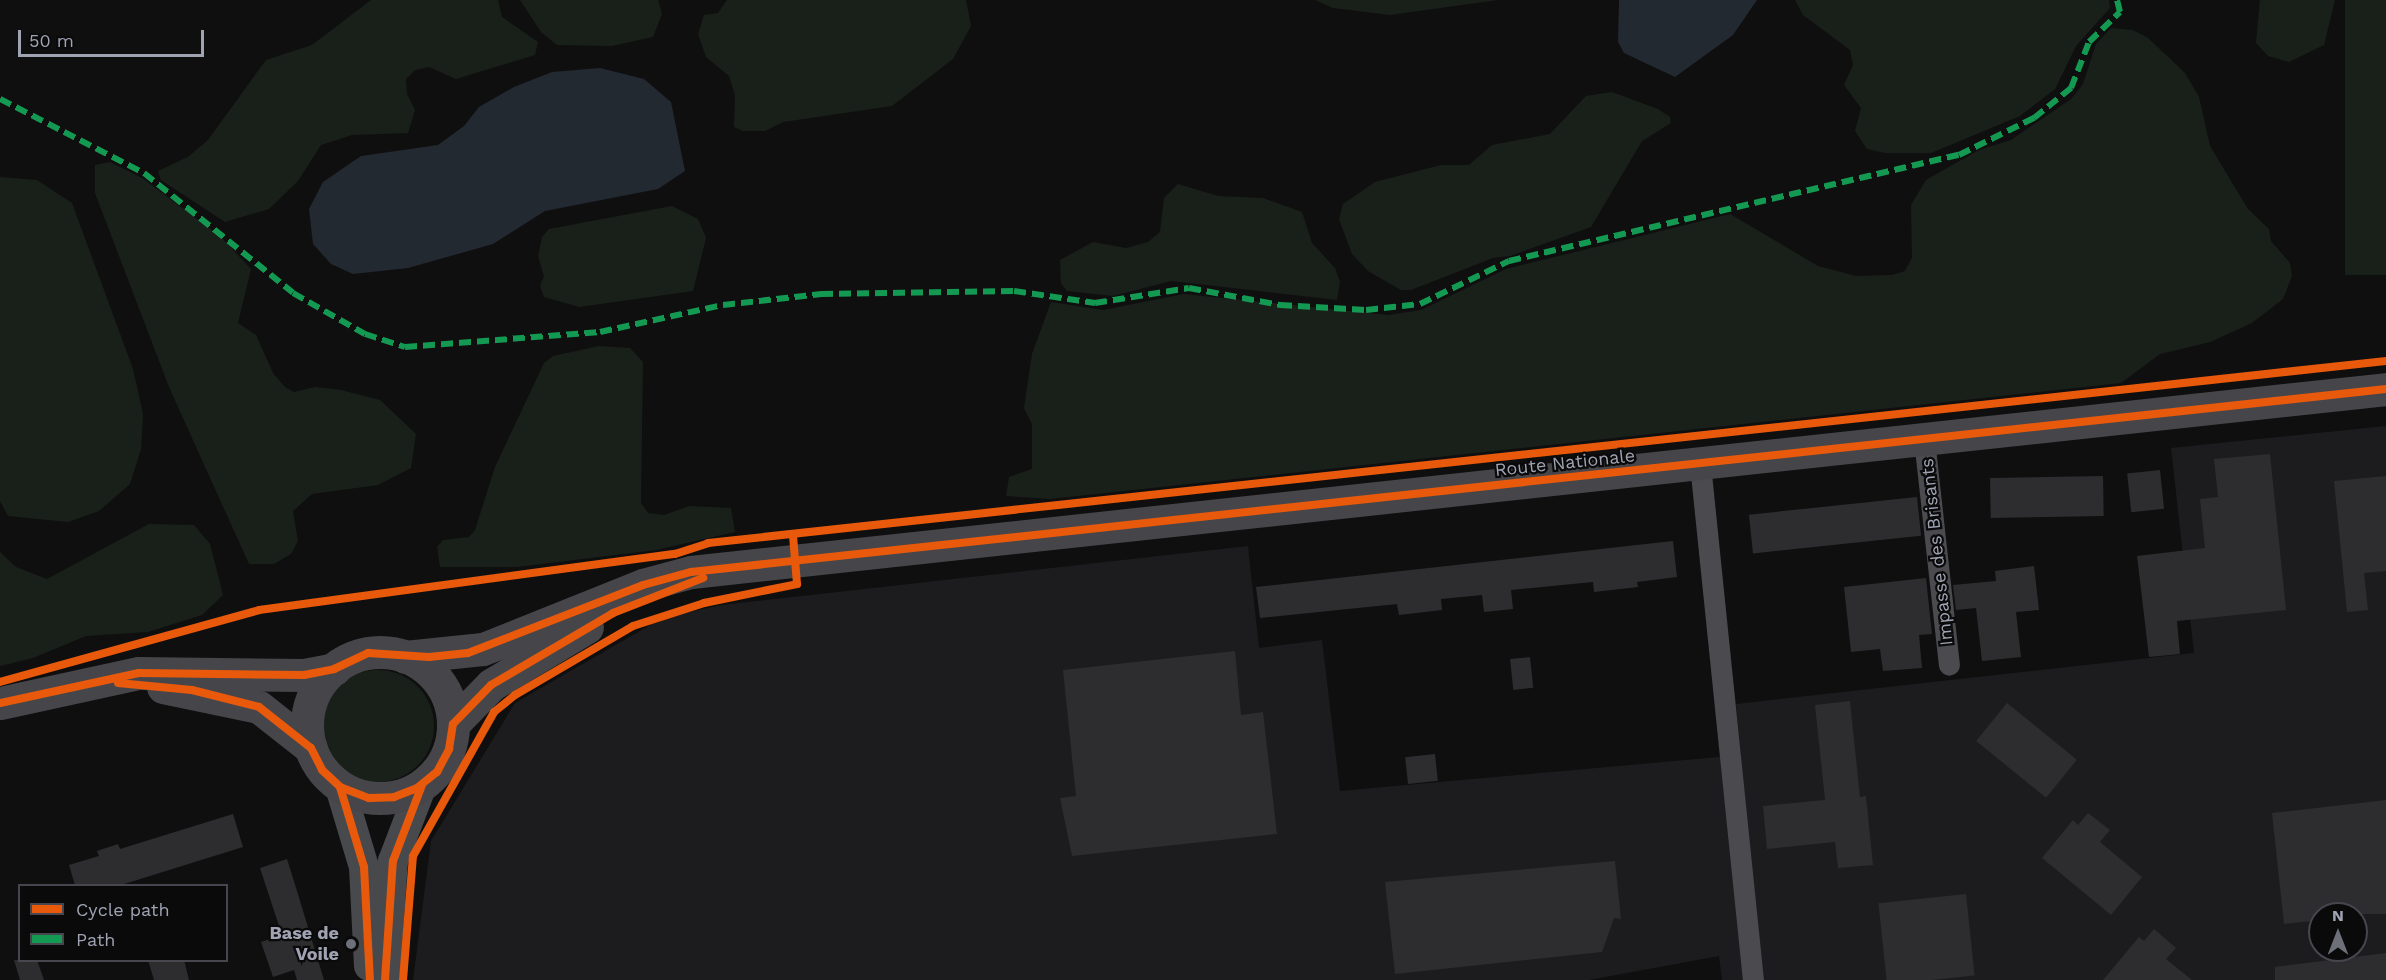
<!DOCTYPE html>
<style>
body{margin:0}
#map{position:relative;width:2386px;height:980px;overflow:hidden;background:#0f0f10;font-family:"Work Sans",sans-serif}
div>[style]{position:absolute}
[style*='--x']{left:calc(var(--x)*1px);top:calc(var(--y)*1px);width:calc(var(--w)*1px);rotate:calc(var(--a)*1deg)}
.built>*{inset:0;background:#1c1c1e}
.green>*{inset:0;background:#19201a;transform-origin:0 0}
.round{border-radius:50%}
.water>*{inset:0;background:#232931}
.building>*{inset:0;background:#2d2d2f;transform-origin:0 0}
.street>*{height:21px;margin:-10.5px;padding:0 10.5px;transform-origin:10.5px;border-radius:10.5px;background:#4a4a4f}
.secondary>*{height:30px;margin:-15px;padding:0 15px;transform-origin:15px;border-radius:15px;background:#48494c}
.primary>*{height:33px;margin:-16.5px;padding:0 16.5px;transform-origin:16.5px;border-radius:16.5px;background:#46464a}
.primary>.ring{margin:-16.5px;padding:0;box-sizing:content-box;background:none;border:33px solid #46464a;border-radius:50%}
.quiet>*{height:6px;margin-top:-3px;transform-origin:0;background:repeating-linear-gradient(90deg,#139951 0 12px,transparent 0 18px)}
.cycleway>*{height:8px;margin:-4px;padding:0 4px;transform-origin:4px;border-radius:4px;background:#e8590c}
.dots>*{width:16px;height:16px;translate:-50% -50%;box-sizing:border-box;border:3px solid #0a0a0b;border-radius:50%}
span{translate:-50% -50%;white-space:nowrap;text-align:center;line-height:1.15;-webkit-text-stroke:4.5px #0a0a0b;paint-order:stroke}
.street-label{font-size:18px;color:#9fa3b2}
.poi-label{font-size:18px;color:#9fa3b2;font-weight:700}
.right{translate:-100% -50%;text-align:right}
.legend{position:absolute;left:18px;top:884px;width:210px;height:78px;box-sizing:border-box;background:#0a0a0b;border:2px solid #46474e;margin:0;padding:8px 10px;list-style:none;font-size:18px;color:#9fa3b2}
.legend li{display:flex;align-items:center;gap:12px;height:30px}
.legend b{width:30px;border:2px solid #46474e}
.north{position:absolute;left:2308px;top:902px;width:60px;height:60px;box-sizing:border-box;background:#0a0a0b;border:2px solid #46474e;border-radius:50%;rotate:0deg;font-size:16px;font-weight:700;line-height:24px;text-align:center;color:#9fa3b2}
.north::after{content:'';display:block;margin:auto;width:21px;height:27px;background:#6d6f79;clip-path:polygon(50% 0,100% 100%,50% 72%,0 100%)}
.scale{position:absolute;left:18px;top:30px;width:186px;height:27px;box-sizing:border-box;border:3px solid #9fa3b2;border-top:0;padding-left:8px;font-size:18px;line-height:21px;white-space:nowrap;color:#9fa3b2;-webkit-text-stroke:4px #0a0a0b;paint-order:stroke}
</style>
<div id="map">
<div class="built">
<div style="clip-path:polygon(evenodd,2386px 426px,2386px 980px,1722px 980px,1719px 956px,1589px 980px,413px 980px,431px 841px,515px 703px,652px 624px,685px 613px,721px 605px,1248px 546px,1259px 648px,1322px 640px,1340px 791px,1741px 755px,1736px 704px,2194px 653px,2171px 448px,2386px 426px,2320px 914px,2356px 914px,2356px 950px,2320px 950px,2320px 914px)"></div>
</div>
<div class="green">
<div style="clip-path:polygon(371px 0,498px 0,502px 17px,538px 42px,535px 55px,456px 79px,429px 67px,415px 70px,406px 79px,407px 94px,415px 110px,408px 133px,352px 135px,321px 145px,298px 181px,269px 209px,225px 222px,161px 180px,158px 171px,188px 157px,208px 140px,266px 60px,312px 45px)"></div>
<div style="clip-path:polygon(520px 0,658px 0,662px 14px,653px 37px,612px 46px,557px 45px,541px 32px)"></div>
<div style="clip-path:polygon(727px 0,966px 0,971px 26px,953px 59px,892px 106px,783px 122px,765px 131px,743px 131px,734px 127px,735px 95px,729px 76px,706px 57px,698px 34px,704px 15px,718px 13px)"></div>
<div style="clip-path:polygon(1315px 0,1498px 0,1390px 15px,1333px 8px)"></div>
<div style="clip-path:polygon(1795px 0,2109px 0,2110px 8px,2076px 46px,2055px 89px,2020px 116px,1931px 153px,1885px 153px,1867px 149px,1855px 131px,1861px 108px,1844px 85px,1853px 65px,1850px 50px,1803px 15px)"></div>
<div style="clip-path:polygon(2260px 0,2335px 0,2324px 45px,2289px 62px,2268px 56px,2256px 43px)"></div>
<div style="left:2345px;top:0;width:41px;height:275px"></div>
<div style="clip-path:polygon(2111px 28px,2133px 30px,2148px 38px,2185px 73px,2199px 97px,2210px 146px,2248px 209px,2269px 229px,2271px 241px,2290px 263px,2292px 276px,2283px 299px,2252px 323px,2210px 342px,2160px 354px,2121px 383px,1050px 499px,1006px 496px,1009px 477px,1032px 469px,1032px 424px,1024px 408px,1032px 354px,1051px 302px,1103px 310px,1184px 294px,1388px 315px,1421px 310px,1506px 269px,1730px 214px,1818px 266px,1856px 276px,1892px 275px,1905px 271px,1912px 258px,1911px 205px,1926px 180px,1979px 150px,2011px 140px,2071px 99px,2083px 84px,2096px 44px)"></div>
<div style="clip-path:polygon(1612px 92px,1658px 109px,1670px 117px,1671px 123px,1642px 141px,1591px 227px,1510px 256px,1493px 258px,1411px 290px,1401px 290px,1368px 271px,1352px 254px,1339px 219px,1343px 204px,1375px 182px,1441px 165px,1469px 165px,1492px 145px,1550px 134px,1586px 96px)"></div>
<div style="clip-path:polygon(110px 162px,142px 178px,220px 236px,251px 269px,238px 323px,256px 335px,273px 373px,285px 387px,294px 392px,315px 387px,341px 390px,380px 400px,416px 434px,411px 468px,378px 485px,312px 494px,293px 511px,298px 541px,291px 554px,274px 564px,249px 564px,169px 387px,95px 193px,95px 165px)"></div>
<div style="clip-path:polygon(0 177px,37px 180px,72px 203px,133px 369px,143px 414px,141px 449px,130px 484px,99px 511px,68px 522px,8px 516px,0 501px)"></div>
<div style="clip-path:polygon(1178px 184px,1218px 196px,1263px 198px,1302px 212px,1312px 243px,1335px 268px,1340px 282px,1337px 300px,1171px 281px,1113px 296px,1067px 291px,1061px 283px,1060px 260px,1093px 242px,1126px 248px,1148px 242px,1160px 232px,1164px 198px)"></div>
<div style="clip-path:polygon(672px 206px,698px 219px,706px 238px,693px 291px,579px 307px,544px 297px,540px 286px,544px 276px,538px 256px,542px 237px,549px 229px)"></div>
<div style="clip-path:polygon(599px 346px,630px 348px,643px 362px,641px 503px,648px 513px,664px 515px,689px 506px,731px 508px,735px 532px,656px 550px,517px 567px,440px 567px,437px 547px,443px 540px,469px 537px,475px 530px,495px 467px,544px 363px,553px 356px)"></div>
<div style="clip-path:polygon(149px 524px,194px 525px,210px 544px,223px 595px,202px 615px,148px 632px,86px 636px,33px 658px,0 666px,0 552px,16px 567px,47px 579px)"></div>
<div class="round" style="left:322px;top:670px;width:112px;height:112px"></div>
</div>
<div class="water">
<div style="clip-path:polygon(1619px 0,1757px 0,1733px 35px,1675px 77px,1624px 53px,1618px 42px)"></div>
<div style="clip-path:polygon(600px 68px,644px 79px,671px 102px,685px 171px,658px 189px,545px 211px,493px 244px,408px 268px,353px 274px,331px 264px,313px 244px,309px 209px,323px 182px,361px 156px,438px 145px,464px 126px,479px 107px,514px 87px,552px 72px)"></div>
</div>
<div class="building">
<div style="clip-path:polygon(2270px 454px,2286px 610px,2177px 621px,2180px 654px,2149px 657px,2137px 556px,2205px 548px,2200px 499px,2218px 497px,2214px 459px)"></div>
<div style="left:2160px;top:470px;width:39px;height:33px;rotate:84deg"></div>
<div style="left:2103px;top:476px;width:40px;height:113px;rotate:89deg"></div>
<div style="clip-path:polygon(2386px 476px,2386px 571px,2364px 573px,2368px 610px,2347px 612px,2334px 481px)"></div>
<div style="left:1917px;top:497px;width:39px;height:169px;rotate:84deg"></div>
<div style="clip-path:polygon(1673px 541px,1677px 577px,1637px 582px,1638px 587px,1594px 592px,1593px 582px,1511px 590px,1513px 609px,1484px 612px,1482px 595px,1441px 599px,1442px 610px,1399px 615px,1397px 604px,1260px 618px,1256px 587px)"></div>
<div style="clip-path:polygon(2034px 566px,2039px 610px,2016px 612px,2021px 657px,1982px 661px,1976px 608px,1956px 610px,1953px 585px,1996px 581px,1995px 571px)"></div>
<div style="clip-path:polygon(1926px 578px,1932px 634px,1919px 635px,1922px 668px,1883px 671px,1880px 649px,1851px 652px,1844px 587px)"></div>
<div style="clip-path:polygon(1235px 651px,1241px 715px,1263px 712px,1277px 834px,1072px 856px,1060px 798px,1076px 796px,1063px 670px)"></div>
<div style="left:1530px;top:657px;width:31px;height:20px;rotate:84deg"></div>
<div style="clip-path:polygon(1850px 701px,1860px 797px,1866px 796px,1873px 865px,1838px 868px,1835px 842px,1767px 849px,1763px 806px,1825px 800px,1815px 705px)"></div>
<div style="left:2007px;top:703px;width:90px;height:49px;rotate:39deg"></div>
<div style="left:1435px;top:754px;width:27px;height:30px;rotate:84deg"></div>
<div style="clip-path:polygon(2386px 800px,2386px 914px,2320px 914px,2320px 920px,2284px 924px,2272px 813px)"></div>
<div style="clip-path:polygon(2088px 813px,2110px 830px,2100px 842px,2142px 877px,2111px 915px,2042px 858px,2073px 820px,2078px 825px)"></div>
<div style="clip-path:polygon(233px 814px,243px 847px,121px 885px,75px 885px,69px 865px,99px 856px,97px 851px,118px 844px,120px 849px)"></div>
<div style="clip-path:polygon(287px 859px,297px 891px,324px 980px,297px 980px,294px 970px,273px 977px,261px 942px,282px 935px,260px 868px)"></div>
<div style="clip-path:polygon(1615px 861px,1621px 919px,1614px 918px,1602px 952px,1395px 974px,1385px 882px)"></div>
<div style="left:1966px;top:894px;width:82px;height:88px;rotate:84deg"></div>
<div style="clip-path:polygon(2154px 929px,2176px 948px,2166px 959px,2192px 980px,2103px 980px,2139px 937px,2144px 941px)"></div>
<div style="clip-path:polygon(2386px 953px,2386px 980px,2275px 980px,2275px 967px)"></div>
<div style="clip-path:polygon(14px 960px,37px 960px,44px 980px,20px 980px)"></div>
<div style="clip-path:polygon(148px 960px,184px 960px,189px 980px,154px 980px)"></div>
</div>
<div class="street">
<div style="--x:1924;--y:439;--w:227;--a:83.7"></div>
<div style="--x:1700;--y:464;--w:519;--a:84.14"></div>
</div>
<div class="secondary">
<div style="--x:340;--y:787;--w:84;--a:73.3"></div>
<div style="--x:364;--y:867;--w:99;--a:87.1"></div>
<div style="--x:385;--y:980;--w:119;--a:-86.2"></div>
<div style="--x:393;--y:861;--w:81;--a:-69.1"></div>
</div>
<div class="primary">
<div class="ring" style="left:307px;top:652px;width:113px;height:113px"></div>
<div style="--x:405;--y:657;--w:78;--a:-5.9"></div>
<div style="--x:483;--y:649;--w:172;--a:-21.8"></div>
<div style="--x:643;--y:585;--w:50;--a:-15.2"></div>
<div style="--x:691;--y:572;--w:1705;--a:-6.16"></div>
<div style="--x:163;--y:687;--w:98;--a:11.8"></div>
<div style="--x:259;--y:707;--w:66;--a:38.3"></div>
<div style="--x:0;--y:703;--w:142;--a:-12.2"></div>
<div style="--x:139;--y:673;--w:165;--a:0.7"></div>
<div style="--x:304;--y:675;--w:31;--a:-11"></div>
<div style="--x:453;--y:724;--w:54;--a:-45.7"></div>
<div style="--x:491;--y:685;--w:112;--a:-31.1"></div>
</div>
<div class="quiet">
<div style="--x:0;--y:99;--w:162;--a:27.2"></div>
<div style="--x:144;--y:173;--w:191;--a:38.8"></div>
<div style="--x:293;--y:293;--w:83;--a:29.7"></div>
<div style="--x:365;--y:334;--w:42;--a:18"></div>
<div style="--x:405;--y:347;--w:196;--a:-4.4"></div>
<div style="--x:600;--y:332;--w:126;--a:-12.4"></div>
<div style="--x:723;--y:305;--w:99;--a:-6.4"></div>
<div style="--x:821;--y:294;--w:193;--a:-0.9"></div>
<div style="--x:1014;--y:291;--w:82;--a:8.4"></div>
<div style="--x:1095;--y:303;--w:95;--a:-9.1"></div>
<div style="--x:1189;--y:288;--w:93;--a:10.6"></div>
<div style="--x:1280;--y:305;--w:86;--a:3.3"></div>
<div style="--x:1366;--y:310;--w:54;--a:-6.3"></div>
<div style="--x:1420;--y:304;--w:99;--a:-25.8"></div>
<div style="--x:1509;--y:261;--w:462;--a:-13.3"></div>
<div style="--x:1959;--y:155;--w:84;--a:-26.3"></div>
<div style="--x:2034;--y:118;--w:48;--a:-39"></div>
<div style="--x:2071;--y:88;--w:49;--a:-68.6"></div>
<div style="--x:2089;--y:42;--w:43;--a:-44.1"></div>
<div style="--x:2120;--y:12;--w:12;--a:-104"></div>
</div>
<div class="cycleway">
<div style="--x:0;--y:682;--w:269;--a:-15.5"></div>
<div style="--x:259;--y:610;--w:420;--a:-7.7"></div>
<div style="--x:675;--y:554;--w:35;--a:-18"></div>
<div style="--x:708;--y:543;--w:1688;--a:-6.19"></div>
<div style="--x:118;--y:683;--w:74;--a:5.4"></div>
<div style="--x:192;--y:690;--w:69;--a:14.2"></div>
<div style="--x:259;--y:707;--w:66;--a:38.3"></div>
<div style="--x:311;--y:748;--w:25;--a:63"></div>
<div style="--x:322;--y:770;--w:25;--a:43"></div>
<div style="--x:340;--y:787;--w:31;--a:21"></div>
<div style="--x:369;--y:798;--w:25;--a:-2"></div>
<div style="--x:394;--y:797;--w:25;--a:-21"></div>
<div style="--x:417;--y:788;--w:26;--a:-39"></div>
<div style="--x:437;--y:772;--w:26;--a:-62"></div>
<div style="--x:449;--y:749;--w:25;--a:-81"></div>
<div style="--x:453;--y:724;--w:54;--a:-45.7"></div>
<div style="--x:491;--y:685;--w:142;--a:-30.5"></div>
<div style="--x:613;--y:613;--w:97;--a:-21.3"></div>
<div style="--x:0;--y:703;--w:142;--a:-12.2"></div>
<div style="--x:139;--y:673;--w:165;--a:0.7"></div>
<div style="--x:304;--y:675;--w:31;--a:-11"></div>
<div style="--x:334;--y:669;--w:38;--a:-25"></div>
<div style="--x:368;--y:653;--w:61;--a:3.8"></div>
<div style="--x:429;--y:657;--w:39;--a:-6"></div>
<div style="--x:468;--y:653;--w:188;--a:-21.2"></div>
<div style="--x:643;--y:585;--w:50;--a:-15.2"></div>
<div style="--x:691;--y:572;--w:1705;--a:-6.16"></div>
<div style="--x:340;--y:787;--w:84;--a:73.3"></div>
<div style="--x:364;--y:867;--w:113;--a:87"></div>
<div style="--x:385;--y:980;--w:119;--a:-86.2"></div>
<div style="--x:393;--y:861;--w:81;--a:-69.1"></div>
<div style="--x:403;--y:980;--w:124;--a:-85.4"></div>
<div style="--x:413;--y:856;--w:165;--a:-60.6"></div>
<div style="--x:494;--y:712;--w:27;--a:-39"></div>
<div style="--x:515;--y:695;--w:137;--a:-30.3"></div>
<div style="--x:633;--y:626;--w:75;--a:-17.9"></div>
<div style="--x:704;--y:603;--w:95;--a:-11.5"></div>
<div style="--x:797;--y:584;--w:49;--a:-94.7"></div>
</div>
<div class="dots">
<div style="left:351px;top:944px;background:#6d6f79"></div>
</div>
<div class="street-label">
<span style="left:1565px;top:463px;rotate:-6deg">Route Nationale</span>
<span style="left:1937px;top:552px;rotate:-96deg">Impasse des Brisants</span>
</div>
<div class="poi-label">
<span class="right" style="left:339px;top:944px">Base de<br>Voile</span>
</div>
<ul class="legend">
<li><b style="height:8px;background:#e8590c"></b>Cycle path</li>
<li><b style="height:8px;background:#139951"></b>Path</li>
</ul>
<div class="north">N</div>
<div class="scale">50 m</div>
</div>
